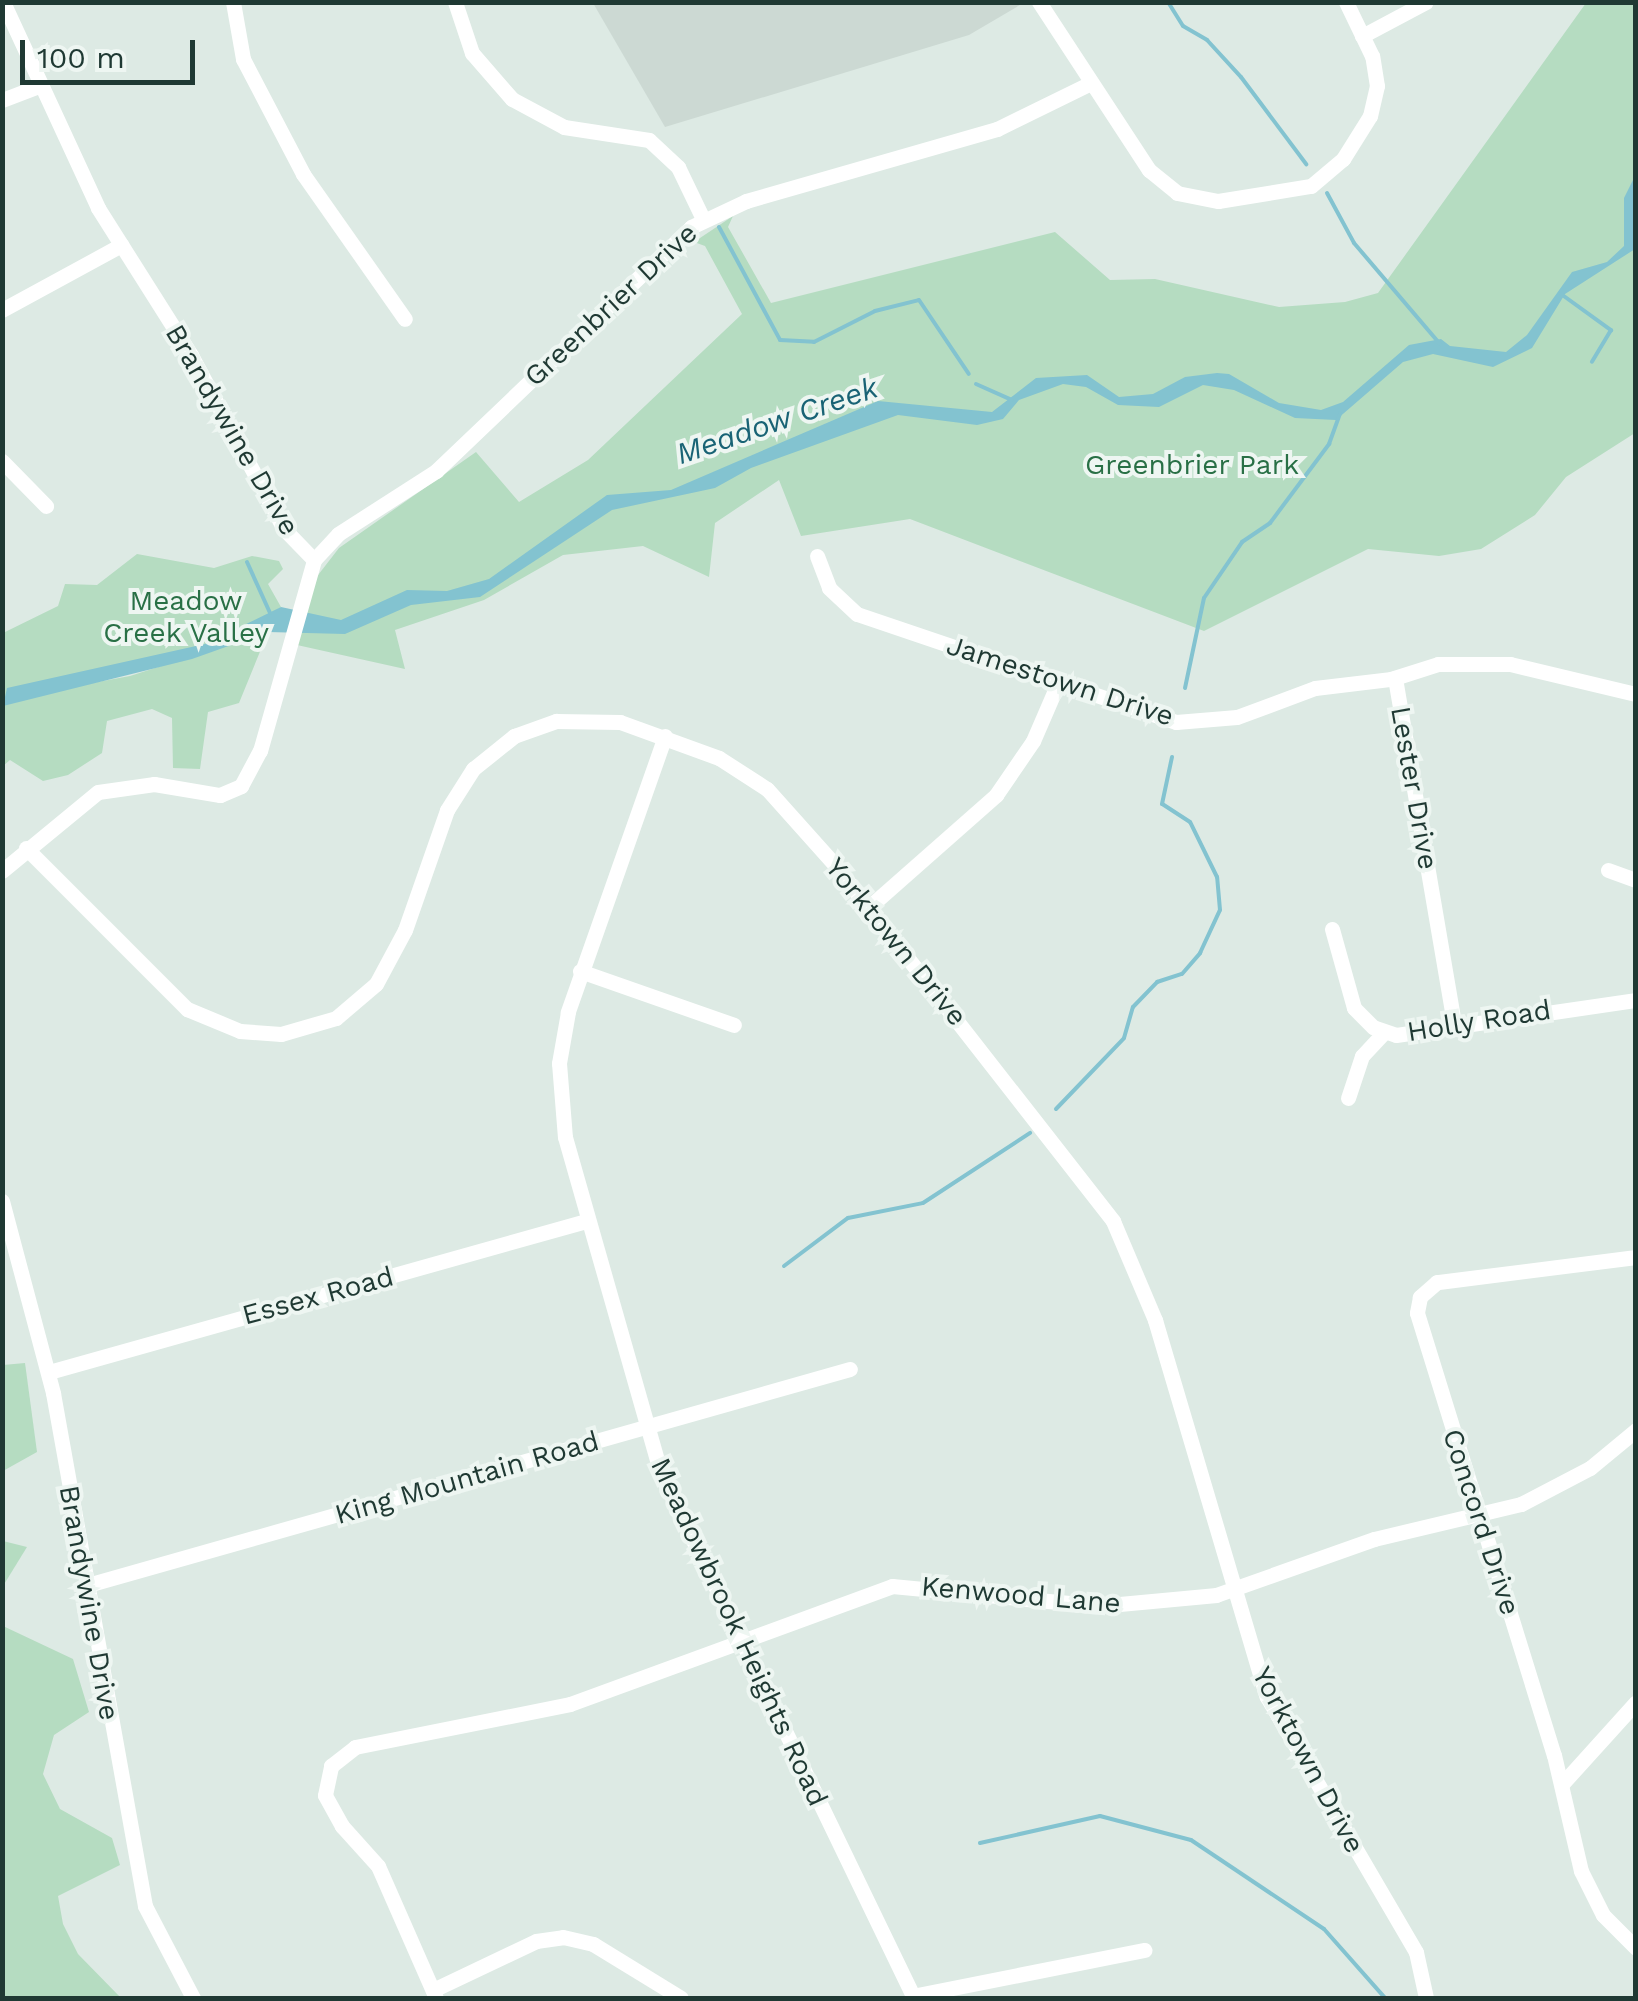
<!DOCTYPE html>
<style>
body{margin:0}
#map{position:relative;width:1638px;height:2001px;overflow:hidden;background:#ddeae4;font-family:"Work Sans",sans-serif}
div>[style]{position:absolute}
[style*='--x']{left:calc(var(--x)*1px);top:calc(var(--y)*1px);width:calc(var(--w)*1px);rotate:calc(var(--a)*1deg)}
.built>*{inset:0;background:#ccd9d3}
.green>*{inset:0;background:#b5dcc1}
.water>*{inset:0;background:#83c3d0}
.stream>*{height:4px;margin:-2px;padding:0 2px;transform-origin:2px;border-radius:2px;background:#83c3d0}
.minor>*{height:15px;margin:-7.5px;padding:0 7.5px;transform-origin:7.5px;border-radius:7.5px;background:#fff}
span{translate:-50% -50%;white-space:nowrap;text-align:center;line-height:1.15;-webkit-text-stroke:8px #eef6f2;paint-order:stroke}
.street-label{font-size:28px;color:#1f3933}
.park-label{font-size:28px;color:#297046}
.water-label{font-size:30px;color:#196375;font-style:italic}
.frame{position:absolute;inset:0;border:5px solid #1f3933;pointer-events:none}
.scale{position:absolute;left:20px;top:40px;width:175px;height:45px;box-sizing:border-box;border:5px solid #1f3933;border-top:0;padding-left:12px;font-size:30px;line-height:35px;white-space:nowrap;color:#1f3933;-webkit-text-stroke:8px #eef6f2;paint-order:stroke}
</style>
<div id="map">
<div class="built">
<div style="clip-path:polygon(1025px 2px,969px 35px,665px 127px,593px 3px)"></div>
</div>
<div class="green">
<div style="clip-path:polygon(1586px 3px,1635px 3px,1635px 433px,1566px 477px,1535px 515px,1481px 549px,1439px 556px,1368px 549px,1204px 631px,910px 519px,801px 536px,779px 480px,715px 523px,709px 577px,643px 546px,563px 555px,484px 600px,395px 630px,405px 669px,297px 645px,315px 579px,339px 548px,476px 452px,519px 502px,588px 460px,742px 314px,705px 246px,694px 242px,733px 216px,728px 227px,771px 303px,1055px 232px,1110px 280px,1155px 279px,1279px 307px,1345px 302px,1378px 293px)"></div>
<div style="clip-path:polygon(137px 554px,214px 568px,252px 556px,279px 561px,283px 569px,268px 584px,281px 607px,265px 618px,200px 649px,70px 687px,130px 676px,268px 632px,239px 703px,208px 712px,200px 769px,173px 768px,172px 718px,152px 709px,107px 721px,102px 753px,68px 775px,43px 781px,10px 760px,3px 766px,3px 706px,14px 701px,3px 701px,3px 633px,58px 606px,65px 584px,97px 585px)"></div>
<div style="clip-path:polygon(25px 1363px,37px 1452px,3px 1471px,3px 1365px)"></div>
<div style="clip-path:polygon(3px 1541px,27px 1547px,3px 1586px,2px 1541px)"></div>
<div style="clip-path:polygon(3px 1626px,73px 1659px,89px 1712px,54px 1735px,43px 1774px,60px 1809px,112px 1838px,120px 1865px,58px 1896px,63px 1924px,78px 1954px,121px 1998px,3px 1998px)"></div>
</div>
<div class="water">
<div style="clip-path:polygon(1635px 176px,1635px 249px,1565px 294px,1532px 348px,1493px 367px,1433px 354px,1403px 362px,1336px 420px,1295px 418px,1234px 390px,1203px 385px,1159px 407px,1118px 405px,1086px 387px,1063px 384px,1019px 400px,1003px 419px,977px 425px,898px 415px,751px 468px,715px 488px,612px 510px,480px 597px,411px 605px,345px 634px,268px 632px,192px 659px,3px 706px,7px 688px,205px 644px,281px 607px,341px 620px,407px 590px,447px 591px,489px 579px,607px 495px,671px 490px,878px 401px,992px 412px,1036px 378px,1087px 375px,1119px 397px,1153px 394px,1185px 377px,1217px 373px,1229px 374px,1279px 403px,1321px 410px,1343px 402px,1409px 345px,1441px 339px,1450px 346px,1506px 352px,1527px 335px,1572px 272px,1607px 262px,1624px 246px,1624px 198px)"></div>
</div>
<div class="stream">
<div style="--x:1168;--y:2;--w:28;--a:58"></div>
<div style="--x:1183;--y:26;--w:28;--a:30"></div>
<div style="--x:1207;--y:40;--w:50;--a:47.4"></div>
<div style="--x:1241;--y:77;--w:109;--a:53.2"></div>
<div style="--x:1327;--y:193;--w:57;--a:61.6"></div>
<div style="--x:1354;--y:243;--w:133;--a:49.6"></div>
<div style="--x:719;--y:227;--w:128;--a:61.6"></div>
<div style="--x:780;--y:340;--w:34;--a:3"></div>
<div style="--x:814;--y:342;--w:68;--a:-26.9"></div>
<div style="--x:875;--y:311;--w:45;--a:-14"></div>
<div style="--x:919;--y:300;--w:89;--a:56"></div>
<div style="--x:1561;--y:294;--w:62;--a:35.8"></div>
<div style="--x:1611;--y:330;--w:37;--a:121"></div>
<div style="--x:976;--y:384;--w:39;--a:24"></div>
<div style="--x:247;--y:562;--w:56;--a:65.7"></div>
<div style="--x:1185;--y:688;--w:92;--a:-78.1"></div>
<div style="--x:1204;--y:598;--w:68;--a:-55.8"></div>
<div style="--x:1242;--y:542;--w:34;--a:-34"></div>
<div style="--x:1270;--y:523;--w:99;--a:-53.2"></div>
<div style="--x:1329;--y:444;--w:32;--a:-70"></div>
<div style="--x:1056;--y:1109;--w:98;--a:-46.2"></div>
<div style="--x:1124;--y:1038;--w:32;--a:-74"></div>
<div style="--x:1133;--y:1007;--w:35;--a:-46"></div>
<div style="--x:1157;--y:982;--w:26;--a:-18"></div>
<div style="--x:1182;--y:974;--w:28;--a:-49"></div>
<div style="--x:1200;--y:953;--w:47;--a:-65.1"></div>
<div style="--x:1220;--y:910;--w:33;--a:-95"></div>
<div style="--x:1217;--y:877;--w:61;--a:-116.1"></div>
<div style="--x:1190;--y:822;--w:33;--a:-147"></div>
<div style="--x:1162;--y:804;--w:48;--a:-78"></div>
<div style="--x:784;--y:1266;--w:80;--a:-36.9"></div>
<div style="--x:848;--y:1218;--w:76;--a:-11.3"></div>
<div style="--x:923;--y:1203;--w:128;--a:-33.2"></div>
<div style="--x:980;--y:1843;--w:123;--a:-12.7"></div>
<div style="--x:1100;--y:1816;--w:94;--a:14.8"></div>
<div style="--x:1191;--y:1840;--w:160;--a:33.8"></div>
<div style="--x:1324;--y:1929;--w:92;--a:48.5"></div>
</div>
<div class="minor">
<div style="--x:3;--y:2;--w:227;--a:65.2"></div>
<div style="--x:98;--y:208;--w:174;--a:57.7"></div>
<div style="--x:191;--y:355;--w:197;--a:61.9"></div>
<div style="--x:284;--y:529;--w:43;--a:45.9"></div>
<div style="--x:233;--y:2;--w:58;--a:80"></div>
<div style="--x:243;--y:59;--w:130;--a:62.4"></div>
<div style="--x:303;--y:174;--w:177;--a:54.9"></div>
<div style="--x:455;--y:2;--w:54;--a:71.6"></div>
<div style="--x:472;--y:53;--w:61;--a:49"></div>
<div style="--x:512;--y:99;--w:59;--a:28.3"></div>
<div style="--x:564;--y:127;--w:86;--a:8.7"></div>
<div style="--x:649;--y:140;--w:40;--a:43"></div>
<div style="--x:678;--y:167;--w:58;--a:64.3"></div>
<div style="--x:1039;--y:2;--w:201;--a:56.8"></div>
<div style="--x:1149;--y:170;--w:36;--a:39"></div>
<div style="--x:1177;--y:193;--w:42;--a:11"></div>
<div style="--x:1218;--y:201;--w:94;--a:-9.2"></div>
<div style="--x:1311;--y:186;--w:42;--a:-40.2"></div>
<div style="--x:1343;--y:159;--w:51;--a:-57.9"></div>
<div style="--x:1370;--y:116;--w:31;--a:-77"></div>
<div style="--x:1377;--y:86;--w:30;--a:-99"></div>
<div style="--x:1372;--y:56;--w:60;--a:-115.7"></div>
<div style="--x:1362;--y:36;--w:72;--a:-28"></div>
<div style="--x:2;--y:100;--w:40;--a:-21"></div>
<div style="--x:2;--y:310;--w:136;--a:-28.6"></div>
<div style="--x:2;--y:461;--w:63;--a:45.6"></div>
<div style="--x:817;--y:556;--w:34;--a:69"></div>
<div style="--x:829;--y:588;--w:38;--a:43"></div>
<div style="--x:857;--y:614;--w:337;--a:18.7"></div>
<div style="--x:1176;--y:722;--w:61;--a:-4.7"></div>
<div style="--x:1237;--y:717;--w:83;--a:-20.4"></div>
<div style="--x:1315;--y:688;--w:77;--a:-6.8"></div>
<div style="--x:1391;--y:679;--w:49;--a:-17.7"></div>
<div style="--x:1438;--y:664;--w:72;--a:0"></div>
<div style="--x:1510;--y:664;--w:130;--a:13.4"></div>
<div style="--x:1395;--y:678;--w:351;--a:80.3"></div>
<div style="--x:665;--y:736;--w:293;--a:109.4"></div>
<div style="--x:568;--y:1012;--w:52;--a:100"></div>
<div style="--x:559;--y:1063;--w:74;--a:85.4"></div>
<div style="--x:565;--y:1137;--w:350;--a:74.1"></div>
<div style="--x:661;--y:1474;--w:582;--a:64.23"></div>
<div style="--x:26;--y:848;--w:228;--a:45"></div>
<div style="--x:187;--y:1009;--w:57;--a:22.5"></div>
<div style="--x:240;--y:1031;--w:41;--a:4.2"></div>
<div style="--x:281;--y:1034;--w:57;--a:-16.2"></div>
<div style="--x:336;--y:1018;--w:52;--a:-40.4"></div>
<div style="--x:376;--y:984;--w:61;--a:-61.8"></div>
<div style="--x:405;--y:930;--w:127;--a:-70.7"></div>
<div style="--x:447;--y:810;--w:49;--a:-57.6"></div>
<div style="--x:473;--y:769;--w:53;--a:-38.8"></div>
<div style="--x:514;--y:736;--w:45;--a:-19.7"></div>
<div style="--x:556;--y:721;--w:64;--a:0.9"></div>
<div style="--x:620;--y:722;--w:105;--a:20"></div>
<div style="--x:719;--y:758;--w:57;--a:32.9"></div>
<div style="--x:767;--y:789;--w:102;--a:48.2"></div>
<div style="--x:835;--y:865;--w:452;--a:52"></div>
<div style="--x:1113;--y:1221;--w:108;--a:67"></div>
<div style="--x:1155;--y:1320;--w:393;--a:73.5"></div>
<div style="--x:1267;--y:1697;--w:295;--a:59.7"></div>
<div style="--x:1416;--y:1952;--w:47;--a:77.7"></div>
<div style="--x:1608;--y:870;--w:30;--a:20"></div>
<div style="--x:2;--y:871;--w:124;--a:-39.5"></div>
<div style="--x:98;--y:792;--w:57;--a:-8.1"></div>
<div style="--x:154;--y:784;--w:67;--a:9.5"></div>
<div style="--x:220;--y:795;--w:23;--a:-23"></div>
<div style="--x:241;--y:786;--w:40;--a:-62"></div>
<div style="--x:260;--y:751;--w:198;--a:-74.2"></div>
<div style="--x:314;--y:560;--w:35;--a:-47"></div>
<div style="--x:338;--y:534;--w:117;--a:-32.7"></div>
<div style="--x:436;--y:471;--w:353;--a:-43.7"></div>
<div style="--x:691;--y:227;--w:61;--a:-25.3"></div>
<div style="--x:746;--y:201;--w:261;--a:-16"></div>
<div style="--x:997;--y:129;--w:105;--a:-26.1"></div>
<div style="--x:868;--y:908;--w:171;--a:-41.4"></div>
<div style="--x:996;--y:795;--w:65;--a:-55.6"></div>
<div style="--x:1033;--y:741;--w:65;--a:-66.6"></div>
<div style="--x:1332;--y:929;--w:82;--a:74.4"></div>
<div style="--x:1354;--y:1008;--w:27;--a:45"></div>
<div style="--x:1373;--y:1027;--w:24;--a:19"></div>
<div style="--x:1396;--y:1035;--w:243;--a:-8.3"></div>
<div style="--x:580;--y:971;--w:163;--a:19.3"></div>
<div style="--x:1348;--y:1098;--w:44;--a:-71.6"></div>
<div style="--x:1362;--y:1056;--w:33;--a:-47"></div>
<div style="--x:2;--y:1201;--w:199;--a:75.1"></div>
<div style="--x:53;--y:1393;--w:521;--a:79.83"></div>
<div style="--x:145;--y:1906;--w:104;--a:62.4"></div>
<div style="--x:1636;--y:1257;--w:201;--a:172.8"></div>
<div style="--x:1437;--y:1282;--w:23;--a:139"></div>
<div style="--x:1420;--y:1297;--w:16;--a:101"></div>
<div style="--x:1417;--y:1313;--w:463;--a:72.8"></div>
<div style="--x:1554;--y:1755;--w:119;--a:76.9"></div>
<div style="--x:1581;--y:1871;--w:49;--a:63.4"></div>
<div style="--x:1603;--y:1915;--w:47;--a:45"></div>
<div style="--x:49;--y:1372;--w:558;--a:-15.71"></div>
<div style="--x:84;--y:1586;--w:796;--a:-15.82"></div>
<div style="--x:1562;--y:1784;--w:110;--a:-47.9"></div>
<div style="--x:433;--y:1990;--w:114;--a:-25.4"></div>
<div style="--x:536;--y:1941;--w:27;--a:-8"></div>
<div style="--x:563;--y:1937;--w:31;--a:13"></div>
<div style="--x:593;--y:1944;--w:103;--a:31.5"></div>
<div style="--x:912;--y:1996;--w:237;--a:-11.2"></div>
<div style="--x:436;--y:1998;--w:144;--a:-113.7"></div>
<div style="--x:378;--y:1866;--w:54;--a:-132"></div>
<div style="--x:342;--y:1826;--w:35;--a:-119"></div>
<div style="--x:325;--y:1795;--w:30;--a:-78"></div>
<div style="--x:331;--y:1766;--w:31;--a:-38"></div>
<div style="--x:355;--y:1747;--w:219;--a:-11.3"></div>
<div style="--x:570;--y:1704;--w:343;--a:-20.1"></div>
<div style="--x:892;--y:1586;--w:207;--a:5.5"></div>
<div style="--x:1098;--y:1606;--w:119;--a:-5.3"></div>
<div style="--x:1216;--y:1595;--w:168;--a:-19.5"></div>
<div style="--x:1374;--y:1539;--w:151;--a:-13.4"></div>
<div style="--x:1521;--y:1504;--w:78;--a:-27.6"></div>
<div style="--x:1590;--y:1468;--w:60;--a:-39.6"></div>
</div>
<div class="street-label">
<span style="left:611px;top:305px;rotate:-43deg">Greenbrier Drive</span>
<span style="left:232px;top:430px;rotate:60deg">Brandywine Drive</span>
<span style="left:1060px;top:681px;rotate:18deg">Jamestown Drive</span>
<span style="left:1414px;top:788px;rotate:80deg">Lester Drive</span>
<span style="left:896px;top:942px;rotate:51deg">Yorktown Drive</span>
<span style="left:1479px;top:1021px;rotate:-9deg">Holly Road</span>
<span style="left:318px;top:1296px;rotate:-15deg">Essex Road</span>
<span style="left:467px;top:1478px;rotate:-16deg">King Mountain Road</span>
<span style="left:1481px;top:1522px;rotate:72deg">Concord Drive</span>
<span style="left:1021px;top:1595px;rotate:5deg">Kenwood Lane</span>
<span style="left:89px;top:1603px;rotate:80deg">Brandywine Drive</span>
<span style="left:739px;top:1632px;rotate:65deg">Meadowbrook Heights Road</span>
<span style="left:1308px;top:1760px;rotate:62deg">Yorktown Drive</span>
</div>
<div class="park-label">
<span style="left:1192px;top:465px">Greenbrier Park</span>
<span style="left:186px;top:617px">Meadow<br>Creek Valley</span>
</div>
<div class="water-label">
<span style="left:777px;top:421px;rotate:-19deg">Meadow Creek</span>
</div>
<div class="frame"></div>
<div class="scale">100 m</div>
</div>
